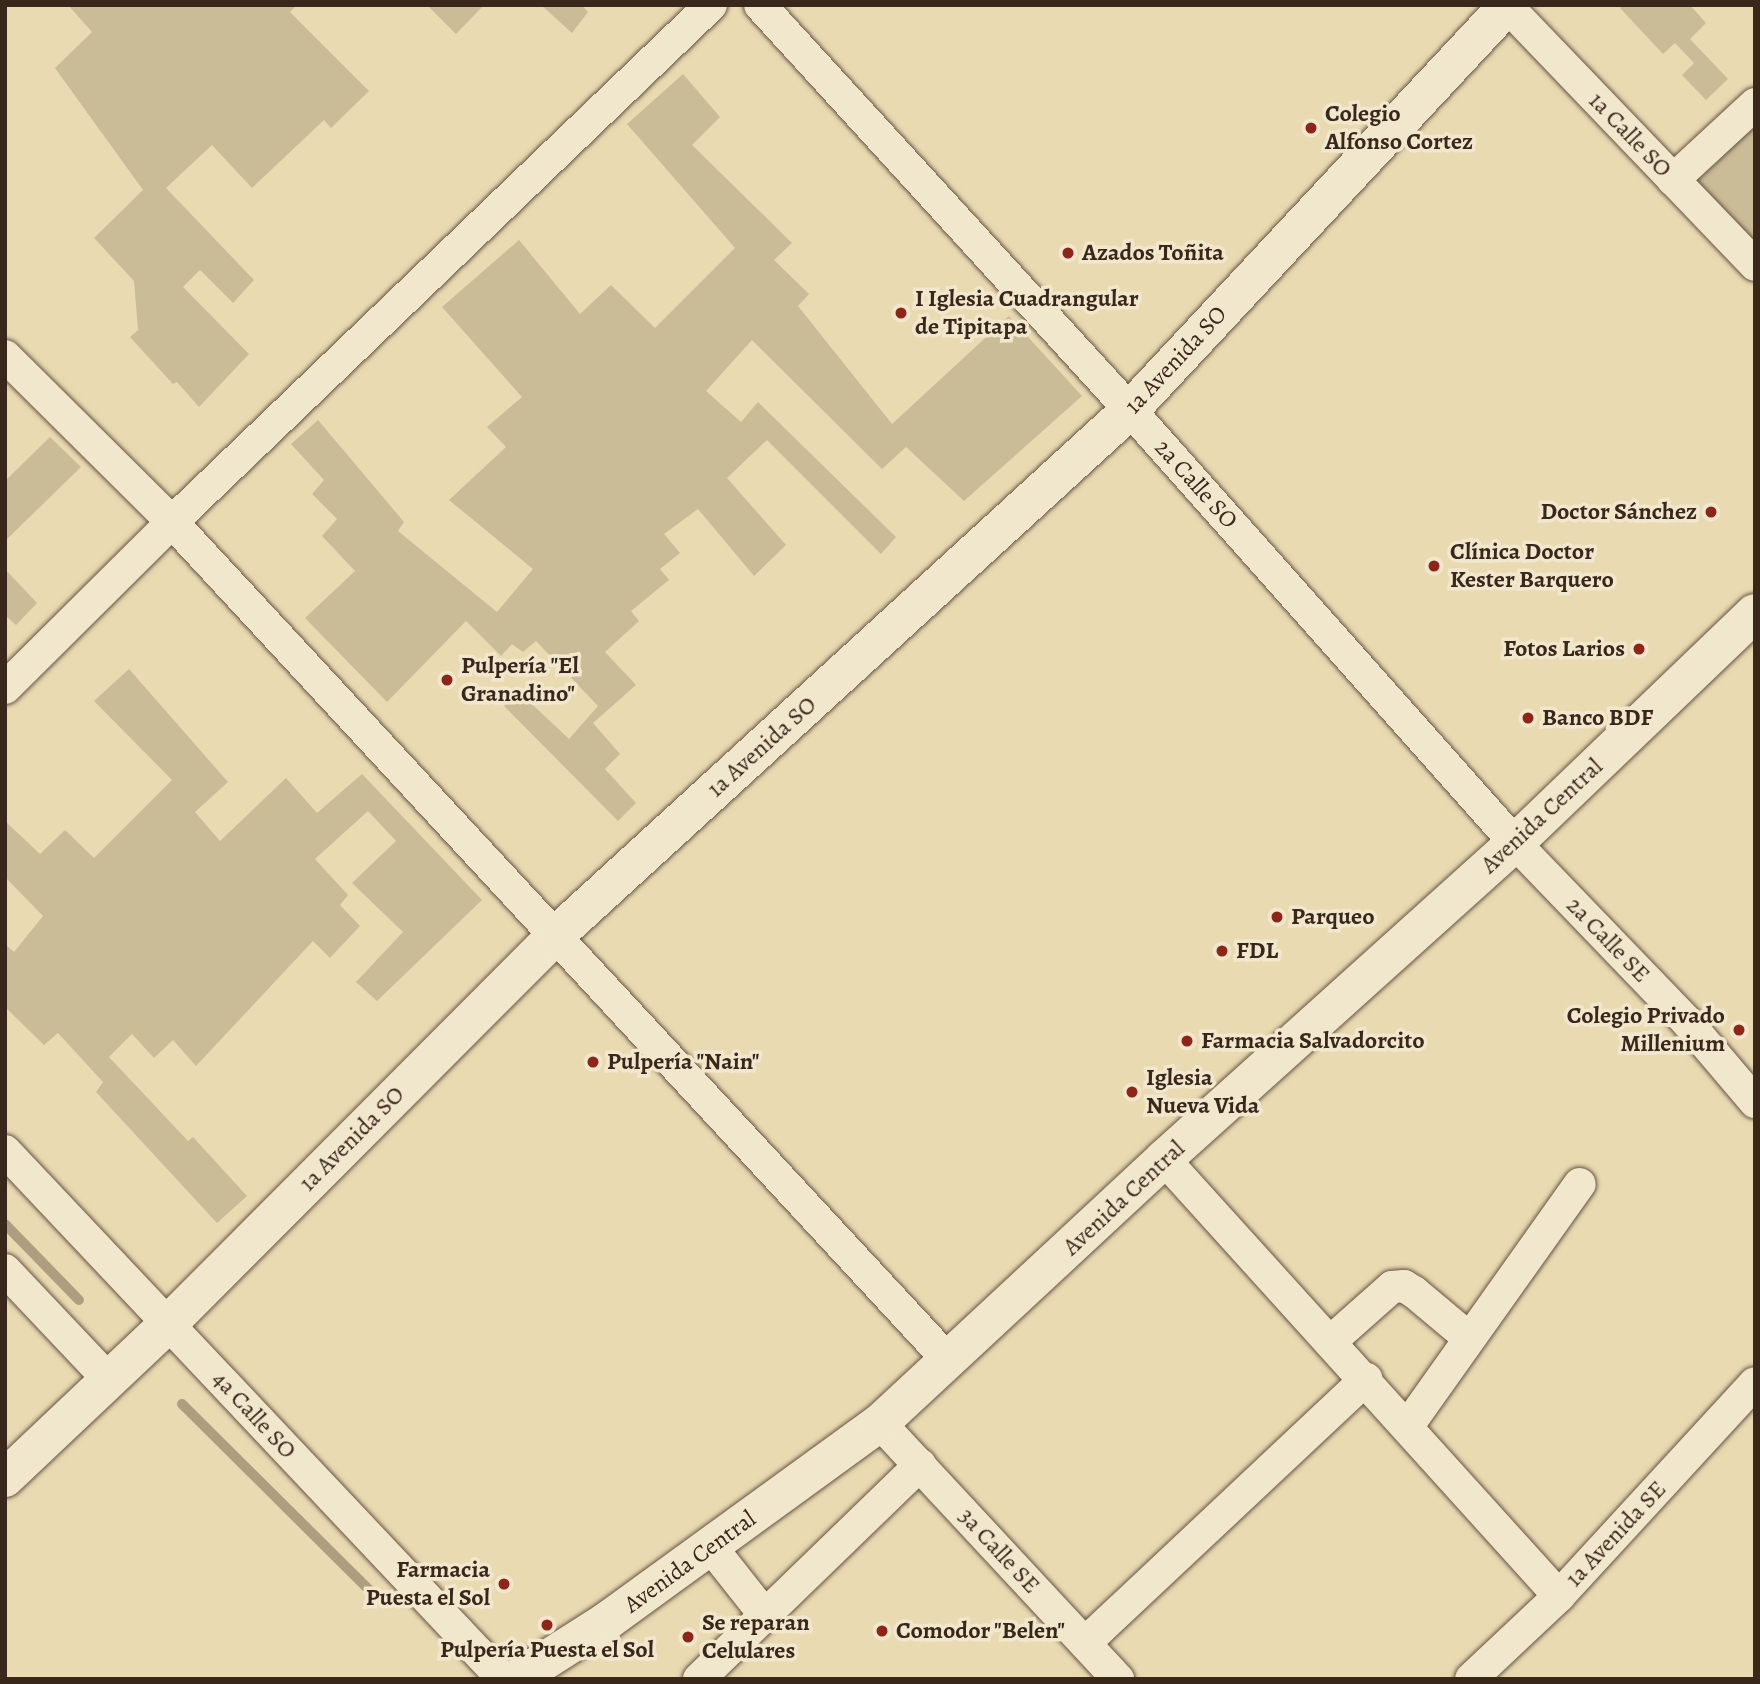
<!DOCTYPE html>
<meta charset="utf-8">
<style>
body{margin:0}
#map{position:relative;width:1760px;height:1684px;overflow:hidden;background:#e9dab2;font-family:Alegreya,serif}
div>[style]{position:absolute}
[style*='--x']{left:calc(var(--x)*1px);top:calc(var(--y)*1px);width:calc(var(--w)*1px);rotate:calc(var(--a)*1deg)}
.green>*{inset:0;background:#cbbc98}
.stream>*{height:10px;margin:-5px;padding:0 5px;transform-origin:5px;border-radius:5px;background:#ae9d7f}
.roads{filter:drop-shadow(0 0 2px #665441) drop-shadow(0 0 2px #665441)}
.minor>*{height:32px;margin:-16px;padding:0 16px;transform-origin:16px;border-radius:16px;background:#f1e7cd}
.tertiary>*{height:38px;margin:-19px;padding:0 19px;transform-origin:19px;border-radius:19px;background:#f1e7cd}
.secondary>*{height:38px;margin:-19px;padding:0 19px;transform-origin:19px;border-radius:19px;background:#f1e7cd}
.dots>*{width:19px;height:19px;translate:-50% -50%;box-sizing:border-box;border:4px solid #f1e7cd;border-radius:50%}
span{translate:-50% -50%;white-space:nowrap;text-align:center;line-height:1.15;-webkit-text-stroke:7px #f1e7cd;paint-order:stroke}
.poi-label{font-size:24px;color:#3a271b;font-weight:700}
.left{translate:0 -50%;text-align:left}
.right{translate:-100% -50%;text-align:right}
.street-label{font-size:24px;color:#3a271b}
.frame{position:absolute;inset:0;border:7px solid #3a271b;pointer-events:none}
</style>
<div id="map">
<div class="green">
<div style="clip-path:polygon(68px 5px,297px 5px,290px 12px,369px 91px,331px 128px,324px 120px,252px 188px,212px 145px,166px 188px,254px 280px,233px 303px,200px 270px,183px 287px,249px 354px,199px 407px,177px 382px,173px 384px,130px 337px,138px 330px,134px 281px,94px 238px,143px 190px,55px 68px,92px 32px)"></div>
<div style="clip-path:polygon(427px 5px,484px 5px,456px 34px)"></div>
<div style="clip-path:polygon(541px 5px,582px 5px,588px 12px,572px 33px)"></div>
<div style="clip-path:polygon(1623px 5px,1690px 5px,1706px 23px,1690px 39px,1728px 79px,1706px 100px,1682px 75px,1694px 63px,1675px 43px,1663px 54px,1620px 8px)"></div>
<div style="clip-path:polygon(683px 74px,720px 117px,692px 145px,792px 243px,774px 260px,809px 294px,798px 306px,892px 424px,1009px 316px,1082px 396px,964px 501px,906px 447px,882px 469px,752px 340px,706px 391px,741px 422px,758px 402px,896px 537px,881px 554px,767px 440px,727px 478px,786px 545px,754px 576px,698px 509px,664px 534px,680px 553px,660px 569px,669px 580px,631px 611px,639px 621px,605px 652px,636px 685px,593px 723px,620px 754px,605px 769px,636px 803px,618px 821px,504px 706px,518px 691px,569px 739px,598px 706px,536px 641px,523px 652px,512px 644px,501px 656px,466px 621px,387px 702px,305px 618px,355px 571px,322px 536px,337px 519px,312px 494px,324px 480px,291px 444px,318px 420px,404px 522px,398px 531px,497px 612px,533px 569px,449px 500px,506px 447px,487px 427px,522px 397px,442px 307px,519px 240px,580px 314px,611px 285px,655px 328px,735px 248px,627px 124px)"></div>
<div style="clip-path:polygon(1755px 115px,1755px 246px,1690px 177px)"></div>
<div style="clip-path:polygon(50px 437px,81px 467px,5px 541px,5px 481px)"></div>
<div style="clip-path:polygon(5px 569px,37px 603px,16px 625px,5px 615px)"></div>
<div style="clip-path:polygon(129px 669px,228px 782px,195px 812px,220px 841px,286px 778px,317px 813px,362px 774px,482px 900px,377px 1001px,356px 982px,403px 932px,352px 883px,396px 841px,368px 811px,315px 859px,348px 895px,340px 905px,360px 926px,330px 958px,313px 941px,196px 1066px,173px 1040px,154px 1058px,132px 1034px,109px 1057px,188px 1141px,193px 1137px,247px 1196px,217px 1223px,96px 1092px,103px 1082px,58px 1033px,44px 1045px,5px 1007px,5px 944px,14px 952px,43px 916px,5px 877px,5px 821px,40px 854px,65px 830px,94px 858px,172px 780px,94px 701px)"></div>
</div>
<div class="stream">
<div style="--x:5;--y:1224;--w:106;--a:45.8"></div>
<div style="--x:182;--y:1404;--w:268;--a:44.8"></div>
</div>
<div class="roads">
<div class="minor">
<div style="--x:760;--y:5;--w:549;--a:47.59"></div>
<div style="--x:1130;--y:410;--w:579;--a:48.36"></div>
<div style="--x:1515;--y:843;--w:250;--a:46.1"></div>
<div style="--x:1688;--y:1023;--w:104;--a:49.7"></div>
<div style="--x:1506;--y:5;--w:360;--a:46.2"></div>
<div style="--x:1673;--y:180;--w:112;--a:-42.8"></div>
<div style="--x:5;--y:356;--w:235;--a:44.8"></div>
<div style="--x:172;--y:522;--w:1144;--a:47.2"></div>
<div style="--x:5;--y:688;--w:235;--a:-44.8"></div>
<div style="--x:172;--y:522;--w:747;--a:-43.81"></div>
<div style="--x:5;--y:1151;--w:726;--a:46.67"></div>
<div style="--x:1164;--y:1159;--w:589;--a:47.89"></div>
<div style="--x:5;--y:1270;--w:151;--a:46.6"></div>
<div style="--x:1330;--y:1342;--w:83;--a:-41.6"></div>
<div style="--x:1392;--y:1287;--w:12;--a:-5"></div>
<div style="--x:1404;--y:1286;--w:12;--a:31"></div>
<div style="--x:1414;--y:1292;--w:72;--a:39.9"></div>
<div style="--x:880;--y:1423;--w:350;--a:47.1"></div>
<div style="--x:1407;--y:1427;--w:298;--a:-54.6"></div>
<div style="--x:711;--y:1547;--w:85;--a:51.7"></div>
<div style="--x:1085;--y:1643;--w:386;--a:-43.2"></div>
<div style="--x:699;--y:1679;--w:308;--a:-44.1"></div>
<div style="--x:1471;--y:1679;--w:121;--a:-43.3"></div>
<div style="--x:1559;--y:1596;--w:289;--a:-47.4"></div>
</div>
<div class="tertiary">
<div style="--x:5;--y:1478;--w:224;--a:-43.4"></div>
<div style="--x:168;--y:1324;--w:548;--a:-45.07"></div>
<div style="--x:555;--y:936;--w:779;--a:-42.45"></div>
<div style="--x:1130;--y:410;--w:554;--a:-46.97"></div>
</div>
<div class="secondary">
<div style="--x:516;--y:1679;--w:108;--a:-32.5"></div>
<div style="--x:607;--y:1621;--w:337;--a:-36"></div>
<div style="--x:880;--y:1423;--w:388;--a:-42.9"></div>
<div style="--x:1164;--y:1159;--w:472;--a:-42"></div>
<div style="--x:1515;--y:843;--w:332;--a:-43.8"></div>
</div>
</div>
<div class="dots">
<div style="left:1311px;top:128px;background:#8f2418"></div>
<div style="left:1068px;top:253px;background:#8f2418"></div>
<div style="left:901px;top:313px;background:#8f2418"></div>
<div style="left:1711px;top:512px;background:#8f2418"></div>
<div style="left:1434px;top:566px;background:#8f2418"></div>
<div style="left:1639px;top:649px;background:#8f2418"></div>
<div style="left:447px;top:680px;background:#8f2418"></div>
<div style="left:1528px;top:718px;background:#8f2418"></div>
<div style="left:1277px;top:917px;background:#8f2418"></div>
<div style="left:1222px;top:951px;background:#8f2418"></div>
<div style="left:1739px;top:1030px;background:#8f2418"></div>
<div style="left:1187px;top:1041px;background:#8f2418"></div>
<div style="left:593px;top:1062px;background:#8f2418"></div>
<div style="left:1132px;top:1092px;background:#8f2418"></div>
<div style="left:504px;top:1584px;background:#8f2418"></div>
<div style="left:547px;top:1625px;background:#8f2418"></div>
<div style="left:882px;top:1631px;background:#8f2418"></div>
<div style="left:688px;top:1637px;background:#8f2418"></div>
</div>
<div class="poi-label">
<span class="left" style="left:1325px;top:128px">Colegio<br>Alfonso Cortez</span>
<span class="left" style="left:1082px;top:253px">Azados Toñita</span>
<span class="left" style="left:915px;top:313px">I Iglesia Cuadrangular<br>de Tipitapa</span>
<span class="right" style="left:1697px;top:512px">Doctor Sánchez</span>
<span class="left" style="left:1450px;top:566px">Clínica Doctor<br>Kester Barquero</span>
<span class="right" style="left:1625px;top:649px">Fotos Larios</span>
<span class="left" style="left:461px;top:680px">Pulpería "El<br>Granadino"</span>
<span class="left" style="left:1542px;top:718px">Banco BDF</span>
<span class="left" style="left:1291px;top:917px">Parqueo</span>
<span class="left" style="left:1236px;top:951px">FDL</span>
<span class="right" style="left:1725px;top:1030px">Colegio Privado<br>Millenium</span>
<span class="left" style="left:1201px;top:1041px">Farmacia Salvadorcito</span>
<span class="left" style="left:607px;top:1062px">Pulpería "Nain"</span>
<span class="left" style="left:1146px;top:1092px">Iglesia<br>Nueva Vida</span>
<span class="right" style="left:490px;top:1584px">Farmacia<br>Puesta el Sol</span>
<span class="left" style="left:702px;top:1637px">Se reparan<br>Celulares</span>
<span class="left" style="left:896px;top:1631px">Comodor "Belen"</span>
<span style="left:547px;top:1650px">Pulpería Puesta el Sol</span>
</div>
<div class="street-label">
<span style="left:1630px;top:135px;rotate:46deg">1a Calle SO</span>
<span style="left:1176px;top:360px;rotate:-47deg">1a Avenida SO</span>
<span style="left:1196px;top:484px;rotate:48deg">2a Calle SO</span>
<span style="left:762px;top:747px;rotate:-42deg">1a Avenida SO</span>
<span style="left:1542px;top:816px;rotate:-43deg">Avenida Central</span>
<span style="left:1608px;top:940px;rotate:46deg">2a Calle SE</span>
<span style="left:352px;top:1139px;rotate:-45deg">1a Avenida SO</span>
<span style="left:1124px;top:1198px;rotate:-43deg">Avenida Central</span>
<span style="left:254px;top:1415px;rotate:47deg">4a Calle SO</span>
<span style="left:1616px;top:1534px;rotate:-47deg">1a Avenida SE</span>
<span style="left:999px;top:1551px;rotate:47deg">3a Calle SE</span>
<span style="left:690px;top:1562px;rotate:-36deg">Avenida Central</span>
</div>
<div class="frame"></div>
</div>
